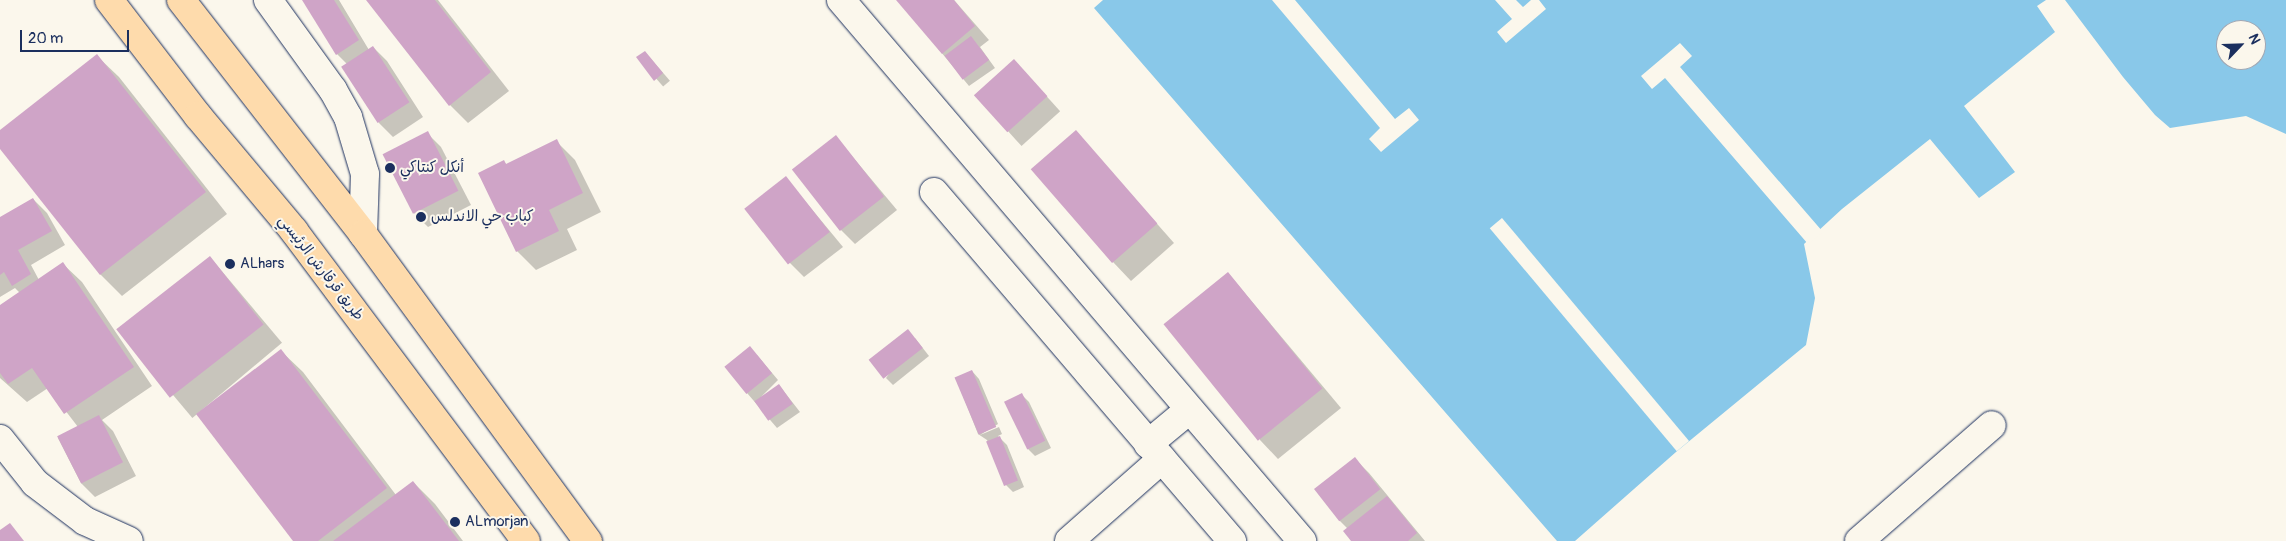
<!DOCTYPE html>
<meta charset="utf-8">
<style>
body{margin:0}
#map{position:relative;width:2286px;height:541px;overflow:hidden;background:#fbf7ec;font-family:Pangolin,"Playpen Sans Arabic",sans-serif}
div>[style]{position:absolute}
[style*='--x']{left:calc(var(--x)*1px);top:calc(var(--y)*1px);width:calc(var(--w)*1px);rotate:calc(var(--a)*1deg)}
.water>*{inset:0;background:#89c8e9}
.pier>*{inset:0;background:#fbf7ec;transform-origin:0 0}
.shadow>*{inset:0;background:#0003;transform-origin:0 0}
.building>*{inset:0;background:#cfa4c7;transform-origin:0 0}
.roads{filter:drop-shadow(0 0 1px #1b2f5e) drop-shadow(0 0 1px #1b2f5e)}
.minor>*{height:28px;margin:-14px;padding:0 14px;transform-origin:14px;border-radius:14px;background:#fbf7ec}
.major>*{height:28px;margin:-14px;padding:0 14px;transform-origin:14px;border-radius:14px;background:#fedbac}
.dots>*{width:14px;height:14px;translate:-50% -50%;box-sizing:border-box;border:2px solid #fbf7ec;border-radius:50%}
span{translate:-50% -50%;white-space:nowrap;text-align:center;line-height:1.15;-webkit-text-stroke:4px #fbf7ec;paint-order:stroke}
.poi-label{font-size:15px;color:#1b2f5e}
.left{translate:0 -50%;text-align:left}
.street-label{font-size:15px;color:#1b2f5e}
.north{position:absolute;left:2216px;top:20px;width:50px;height:50px;box-sizing:border-box;background:#fbf7ec;border:1px solid #a1a7b3;border-radius:50%;rotate:66deg;font-size:14px;font-weight:700;line-height:20px;text-align:center;color:#1b2f5e}
.north::after{content:'';display:block;margin:auto;width:18px;height:22px;background:#1b2f5e;clip-path:polygon(50% 0,100% 100%,50% 72%,0 100%)}
.scale{position:absolute;left:20px;top:30px;width:109px;height:22px;box-sizing:border-box;border:2px solid #1b2f5e;border-top:0;padding-left:6px;font-size:15px;line-height:18px;white-space:nowrap;color:#1b2f5e;-webkit-text-stroke:4px #fbf7ec;paint-order:stroke}
</style>
<div id="map">
<div class="water">
<div style="clip-path:polygon(1103px 0,2046px 0,2037px 6px,2055px 32px,1964px 106px,2015px 172px,1979px 198px,1930px 139px,1842px 209px,1804px 244px,1815px 298px,1806px 345px,1676px 452px,1575px 541px,1557px 541px,1094px 8px)"></div>
<div style="clip-path:polygon(evenodd,2065px 0,2286px 0,2286px 134px,2246px 116px,2170px 128px,2155px 115px,2123px 77px,2065px 0,2226px 30px,2256px 30px,2256px 60px,2226px 60px,2226px 30px)"></div>
</div>
<div class="pier">
<div style="clip-path:polygon(1272px 0,1295px 0,1395px 119px,1409px 108px,1419px 120px,1381px 152px,1369px 139px,1380px 128px)"></div>
<div style="clip-path:polygon(1495px 0,1516px 0,1523px 7px,1531px 0,1539px 0,1546px 9px,1506px 43px,1497px 32px,1512px 19px)"></div>
<div style="clip-path:polygon(1680px 43px,1692px 56px,1680px 67px,1823px 232px,1808px 244px,1665px 78px,1652px 89px,1641px 76px)"></div>
<div style="left:1502px;top:218px;width:291px;height:16px;rotate:50deg"></div>
</div>
<div class="shadow">
<div style="clip-path:polygon(304px 0,339px 0,369px 50px,373px 47px,387px 61px,423px 117px,393px 137px,379px 123px,347px 64px,337px 54px)"></div>
<div style="clip-path:polygon(367px 0,438px 0,509px 91px,468px 123px,450px 105px)"></div>
<div style="clip-path:polygon(898px 0,954px 0,989px 40px,980px 47px,995px 68px,969px 86px)"></div>
<div style="left:645px;top:52px;width:38px;height:9px;rotate:49deg"></div>
<div style="clip-path:polygon(97px 56px,119px 77px,227px 214px,122px 296px,101px 275px,0 147px,0 132px)"></div>
<div style="left:1014px;top:60px;width:69px;height:52px;rotate:48deg"></div>
<div style="clip-path:polygon(1076px 132px,1174px 243px,1131px 281px,1113px 262px)"></div>
<div style="clip-path:polygon(427px 133px,441px 147px,471px 205px,428px 227px,414px 213px)"></div>
<div style="clip-path:polygon(836px 137px,897px 210px,855px 244px,841px 230px)"></div>
<div style="clip-path:polygon(556px 141px,575px 160px,601px 212px,567px 229px,577px 250px,536px 270px,517px 251px,504px 162px,507px 165px)"></div>
<div style="clip-path:polygon(786px 178px,843px 247px,804px 277px,790px 263px)"></div>
<div style="clip-path:polygon(33px 199px,47px 213px,65px 245px,31px 265px,39px 280px,63px 264px,82px 282px,152px 386px,102px 420px,113px 431px,136px 476px,95px 497px,81px 483px,58px 438px,78px 427px,48px 388px,27px 402px,0 378px,0 306px,20px 293px,15px 288px,0 297px,0 218px)"></div>
<div style="left:210px;top:257px;width:112px;height:117px;rotate:50deg"></div>
<div style="clip-path:polygon(1228px 273px,1341px 408px,1278px 459px,1260px 440px)"></div>
<div style="clip-path:polygon(915px 338px,929px 356px,893px 385px,886px 378px)"></div>
<div style="clip-path:polygon(281px 351px,303px 372px,396px 495px,413px 482px,435px 504px,463px 541px,294px 541px)"></div>
<div style="clip-path:polygon(757px 355px,778px 380px,760px 398px,779px 385px,800px 412px,777px 428px,747px 393px)"></div>
<div style="clip-path:polygon(972px 371px,979px 379px,998px 424px,980px 435px,999px 427px,1002px 434px,998px 436px,1007px 445px,1024px 487px,1013px 492px,1006px 485px,987px 440px,978px 434px,956px 378px)"></div>
<div style="clip-path:polygon(1022px 395px,1029px 402px,1051px 448px,1035px 456px,1028px 449px)"></div>
<div style="clip-path:polygon(1355px 459px,1369px 473px,1425px 541px,1353px 541px,1348px 529px,1339px 520px)"></div>
</div>
<div class="building">
<div style="clip-path:polygon(302px 0,334px 0,359px 40px,336px 55px)"></div>
<div style="clip-path:polygon(366px 0,435px 0,491px 72px,449px 106px)"></div>
<div style="clip-path:polygon(896px 0,954px 0,975px 26px,942px 54px)"></div>
<div style="left:971px;top:36px;width:30px;height:33px;rotate:53deg"></div>
<div style="left:373px;top:46px;width:67px;height:38px;rotate:57deg"></div>
<div style="clip-path:polygon(645px 51px,663px 73px,654px 81px,636px 57px)"></div>
<div style="clip-path:polygon(97px 54px,206px 192px,100px 275px,0 149px,0 130px)"></div>
<div style="left:1014px;top:59px;width:50px;height:54px;rotate:48deg"></div>
<div style="left:1076px;top:130px;width:124px;height:60px;rotate:49deg"></div>
<div style="left:428px;top:131px;width:67px;height:51px;rotate:63deg"></div>
<div style="left:836px;top:135px;width:78px;height:56px;rotate:52deg"></div>
<div style="clip-path:polygon(557px 139px,583px 193px,549px 210px,559px 231px,516px 252px,478px 173px,504px 160px,506px 164px)"></div>
<div style="left:786px;top:176px;width:71px;height:53px;rotate:52deg"></div>
<div style="clip-path:polygon(33px 198px,52px 231px,18px 250px,31px 274px,12px 286px,4px 272px,0 275px,0 217px)"></div>
<div style="left:210px;top:256px;width:87px;height:119px;rotate:52deg"></div>
<div style="clip-path:polygon(63px 262px,134px 367px,64px 414px,32px 368px,8px 384px,0 373px,0 305px)"></div>
<div style="left:1228px;top:272px;width:150px;height:83px;rotate:51deg"></div>
<div style="left:908px;top:329px;width:24px;height:50px;rotate:52deg"></div>
<div style="left:750px;top:346px;width:35px;height:33px;rotate:51deg"></div>
<div style="clip-path:polygon(281px 349px,387px 488px,318px 541px,293px 541px,196px 414px)"></div>
<div style="left:972px;top:370px;width:62px;height:19px;rotate:67deg"></div>
<div style="left:779px;top:384px;width:24px;height:30px;rotate:55deg"></div>
<div style="left:1022px;top:393px;width:53px;height:20px;rotate:64deg"></div>
<div style="left:99px;top:415px;width:53px;height:47px;rotate:63deg"></div>
<div style="left:1000px;top:436px;width:48px;height:15px;rotate:68deg"></div>
<div style="left:1355px;top:457px;width:41px;height:52px;rotate:52deg"></div>
<div style="clip-path:polygon(413px 481px,459px 541px,333px 541px)"></div>
<div style="clip-path:polygon(1387px 496px,1417px 533px,1408px 541px,1351px 541px,1343px 531px)"></div>
<div style="clip-path:polygon(10px 523px,24px 541px,0 541px,0 530px)"></div>
</div>
<div class="roads">
<div class="minor">
<div style="--x:268;--y:0;--w:111;--a:54.2"></div>
<div style="--x:333;--y:90;--w:31;--a:61"></div>
<div style="--x:348;--y:117;--w:59;--a:73.4"></div>
<div style="--x:365;--y:174;--w:60;--a:91.9"></div>
<div style="--x:841;--y:0;--w:711;--a:49.56"></div>
<div style="--x:934;--y:192;--w:459;--a:49.5"></div>
<div style="--x:0;--y:439;--w:56;--a:51.5"></div>
<div style="--x:35;--y:483;--w:63;--a:37.2"></div>
<div style="--x:85;--y:521;--w:48;--a:24.4"></div>
<div style="--x:1148;--y:444;--w:53;--a:-39.7"></div>
<div style="--x:1069;--y:541;--w:124;--a:-41.4"></div>
<div style="--x:1859;--y:541;--w:176;--a:-41.1"></div>
</div>
<div class="major">
<div style="--x:109;--y:0;--w:146;--a:52.5"></div>
<div style="--x:198;--y:116;--w:150;--a:50.1"></div>
<div style="--x:294;--y:231;--w:387;--a:53.2"></div>
<div style="--x:181;--y:0;--w:296;--a:52.1"></div>
<div style="--x:363;--y:234;--w:381;--a:53.8"></div>
</div>
</div>
<div class="dots">
<div style="left:390px;top:168px;background:#1b2f5e"></div>
<div style="left:421px;top:217px;background:#1b2f5e"></div>
<div style="left:230px;top:264px;background:#1b2f5e"></div>
<div style="left:455px;top:522px;background:#1b2f5e"></div>
</div>
<div class="poi-label">
<span class="left" style="left:400px;top:168px">أنكل كنتاكي</span>
<span class="left" style="left:431px;top:217px">كباب حي الاندلس</span>
<span class="left" style="left:240px;top:264px">ALhars</span>
<span class="left" style="left:465px;top:522px">ALmorjan</span>
</div>
<div class="street-label">
<span style="left:321px;top:268px;rotate:52deg">طريق قرقارش الرئيسي</span>
</div>
<div class="north">N</div>
<div class="scale">20 m</div>
</div>
